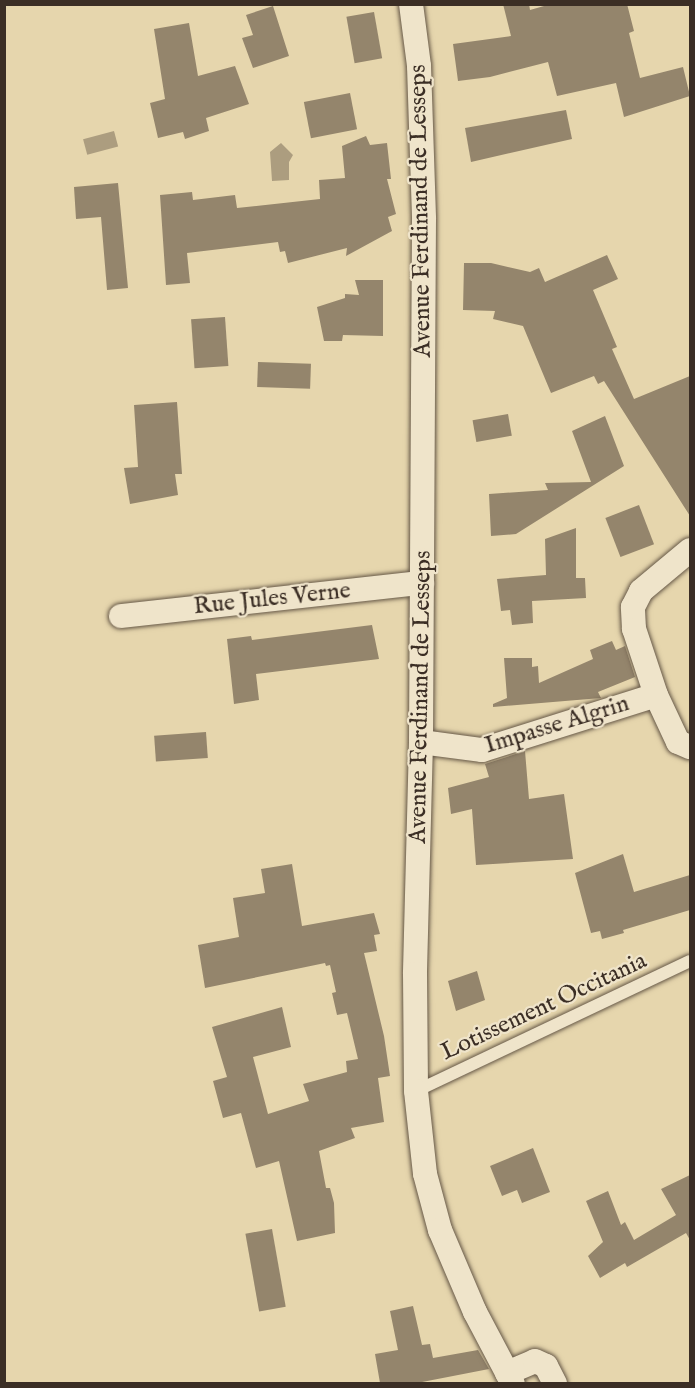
<!DOCTYPE html>
<style>
body{margin:0}
#map{position:relative;width:695px;height:1388px;overflow:hidden;background:#e6d6ad;font-family:"IM FELL English",serif}
div>[style]{position:absolute}
[style*='--x']{left:calc(var(--x)*1px);top:calc(var(--y)*1px);width:calc(var(--w)*1px);rotate:calc(var(--a)*1deg)}
.water>*{inset:0;background:#ac9d7f;transform-origin:0 0}
.building>*{inset:0;background:#94856c;transform-origin:0 0}
.roads{filter:drop-shadow(0 0 2px #665847) drop-shadow(0 0 2px #665847)}
.service>*{height:12px;margin:-6px;padding:0 6px;transform-origin:6px;border-radius:6px;background:#efe4ca}
.minor>*{height:24px;margin:-12px;padding:0 12px;transform-origin:12px;border-radius:12px;background:#efe4ca}
span{translate:-50% -50%;white-space:nowrap;text-align:center;line-height:1.15;-webkit-text-stroke:4.5px #efe4ca;paint-order:stroke}
.street-label{font-size:24px;color:#3b2e25}
.frame{position:absolute;inset:0;border:6px solid #3b2e25;pointer-events:none}
</style>
<div id="map">
<div class="water">
<div style="left:114px;top:131px;width:16px;height:32px;rotate:75deg"></div>
<div style="clip-path:polygon(281px 143px,293px 155px,289px 162px,289px 180px,272px 181px,270px 152px)"></div>
</div>
<div class="building">
<div style="clip-path:polygon(503px 4px,529px 4px,530px 10px,551px 4px,627px 4px,634px 31px,629px 33px,640px 78px,683px 67px,690px 96px,624px 117px,616px 83px,557px 96px,548px 62px,490px 77px,458px 81px,453px 44px,511px 36px)"></div>
<div style="clip-path:polygon(273px 6px,289px 56px,253px 68px,242px 38px,253px 35px,246px 15px)"></div>
<div style="left:374px;top:12px;width:47px;height:28px;rotate:80deg"></div>
<div style="clip-path:polygon(189px 23px,198px 76px,235px 66px,249px 104px,206px 118px,209px 131px,185px 139px,183px 132px,158px 138px,150px 103px,165px 99px,154px 29px)"></div>
<div style="left:350px;top:93px;width:37px;height:47px;rotate:79deg"></div>
<div style="clip-path:polygon(566px 110px,572px 139px,471px 162px,465px 128px)"></div>
<div style="clip-path:polygon(366px 136px,370px 145px,387px 143px,391px 179px,387px 179px,396px 214px,388px 217px,392px 231px,346px 256px,347px 248px,288px 263px,285px 251px,280px 252px,278px 242px,187px 253px,190px 283px,166px 285px,160px 195px,192px 192px,193px 200px,235px 195px,237px 208px,320px 199px,319px 180px,345px 178px,342px 146px)"></div>
<div style="clip-path:polygon(118px 183px,128px 288px,107px 290px,101px 217px,76px 219px,74px 187px)"></div>
<div style="clip-path:polygon(607px 255px,618px 279px,593px 290px,617px 347px,612px 349px,634px 399px,690px 376px,690px 516px,604px 381px,598px 384px,594px 376px,551px 393px,523px 326px,493px 319px,495px 311px,463px 310px,464px 263px,491px 263px,530px 272px,539px 268px,545px 282px)"></div>
<div style="clip-path:polygon(355px 280px,383px 280px,383px 336px,343px 335px,342px 341px,324px 341px,317px 307px,345px 298px,345px 294px,359px 295px)"></div>
<div style="left:225px;top:317px;width:49px;height:34px;rotate:86deg"></div>
<div style="left:258px;top:362px;width:53px;height:25px;rotate:2deg"></div>
<div style="clip-path:polygon(177px 402px,182px 474px,175px 474px,178px 495px,130px 504px,124px 468px,138px 467px,134px 405px)"></div>
<div style="left:508px;top:414px;width:22px;height:36px;rotate:80deg"></div>
<div style="clip-path:polygon(605px 416px,624px 466px,516px 534px,491px 536px,489px 494px,548px 490px,545px 483px,591px 482px,572px 431px)"></div>
<div style="left:639px;top:505px;width:42px;height:36px;rotate:69deg"></div>
<div style="clip-path:polygon(576px 528px,576px 578px,585px 578px,586px 598px,532px 601px,533px 623px,512px 625px,510px 610px,501px 611px,497px 579px,546px 575px,545px 539px)"></div>
<div style="clip-path:polygon(372px 625px,379px 659px,256px 674px,259px 700px,234px 704px,227px 639px,251px 636px,252px 640px)"></div>
<div style="clip-path:polygon(612px 641px,616px 650px,625px 646px,635px 677px,598px 692px,601px 698px,493px 707px,493px 704px,507px 698px,504px 658px,532px 658px,532px 667px,538px 666px,539px 683px,593px 659px,590px 650px)"></div>
<div style="left:206px;top:732px;width:26px;height:52px;rotate:86deg"></div>
<div style="clip-path:polygon(525px 751px,529px 799px,564px 794px,573px 859px,476px 865px,472px 809px,451px 814px,448px 788px,489px 777px,485px 764px)"></div>
<div style="clip-path:polygon(623px 854px,634px 892px,690px 875px,690px 910px,623px 930px,624px 933px,602px 939px,600px 931px,591px 933px,575px 873px)"></div>
<div style="clip-path:polygon(292px 864px,302px 926px,374px 913px,380px 934px,374px 935px,377px 951px,364px 953px,384px 1036px,390px 1076px,378px 1078px,384px 1122px,351px 1128px,355px 1138px,319px 1151px,326px 1188px,330px 1188px,334px 1203px,335px 1233px,297px 1241px,279px 1161px,256px 1168px,241px 1113px,223px 1118px,213px 1081px,227px 1077px,212px 1027px,282px 1007px,291px 1047px,253px 1057px,268px 1114px,309px 1101px,303px 1084px,347px 1072px,346px 1061px,358px 1059px,347px 1013px,337px 1015px,332px 993px,336px 992px,330px 965px,326px 966px,325px 963px,205px 988px,198px 945px,239px 937px,233px 898px,265px 893px,261px 869px)"></div>
<div style="clip-path:polygon(477px 971px,485px 1000px,456px 1011px,448px 981px)"></div>
<div style="clip-path:polygon(533px 1148px,550px 1192px,522px 1203px,517px 1190px,502px 1196px,490px 1166px)"></div>
<div style="clip-path:polygon(690px 1175px,690px 1240px,686px 1233px,627px 1267px,625px 1263px,600px 1278px,588px 1256px,603px 1242px,586px 1201px,608px 1191px,621px 1225px,625px 1222px,634px 1240px,676px 1215px,661px 1189px)"></div>
<div style="left:272px;top:1229px;width:79px;height:27px;rotate:80deg"></div>
<div style="clip-path:polygon(413px 1306px,422px 1345px,430px 1344px,433px 1358px,478px 1350px,489px 1369px,417px 1383px,380px 1383px,375px 1354px,398px 1350px,390px 1311px)"></div>
</div>
<div class="roads">
<div class="service">
<div style="--x:416;--y:1091;--w:303;--a:-25.4"></div>
</div>
<div class="minor">
<div style="--x:411;--y:4;--w:63;--a:82.6"></div>
<div style="--x:419;--y:66;--w:153;--a:88.1"></div>
<div style="--x:424;--y:219;--w:523;--a:90.33"></div>
<div style="--x:421;--y:742;--w:232;--a:91.5"></div>
<div style="--x:415;--y:974;--w:117;--a:89.5"></div>
<div style="--x:416;--y:1091;--w:83;--a:83.8"></div>
<div style="--x:425;--y:1174;--w:58;--a:75"></div>
<div style="--x:440;--y:1230;--w:89;--a:66.9"></div>
<div style="--x:475;--y:1312;--w:81;--a:62.2"></div>
<div style="--x:121;--y:616;--w:303;--a:-6.3"></div>
<div style="--x:656;--y:695;--w:70;--a:-108.4"></div>
<div style="--x:634;--y:629;--w:22;--a:-93"></div>
<div style="--x:633;--y:607;--w:18;--a:-63"></div>
<div style="--x:641;--y:591;--w:64;--a:-39.9"></div>
<div style="--x:421;--y:742;--w:62;--a:7.5"></div>
<div style="--x:482;--y:750;--w:182;--a:-17.5"></div>
<div style="--x:656;--y:695;--w:52;--a:64.9"></div>
<div style="--x:678;--y:742;--w:13;--a:23"></div>
<div style="--x:507;--y:1373;--w:30;--a:-23"></div>
<div style="--x:535;--y:1361;--w:12;--a:24"></div>
<div style="--x:546;--y:1366;--w:20;--a:63"></div>
</div>
</div>
<div class="street-label">
<span style="left:421px;top:211px;rotate:-91deg">Avenue Ferdinand de Lesseps</span>
<span style="left:272px;top:599px;rotate:-6deg">Rue Jules Verne</span>
<span style="left:421px;top:697px;rotate:-89deg">Avenue Ferdinand de Lesseps</span>
<span style="left:557px;top:725px;rotate:-17deg">Impasse Algrin</span>
<span style="left:544px;top:1007px;rotate:-25deg">Lotissement Occitania</span>
</div>
<div class="frame"></div>
</div>
